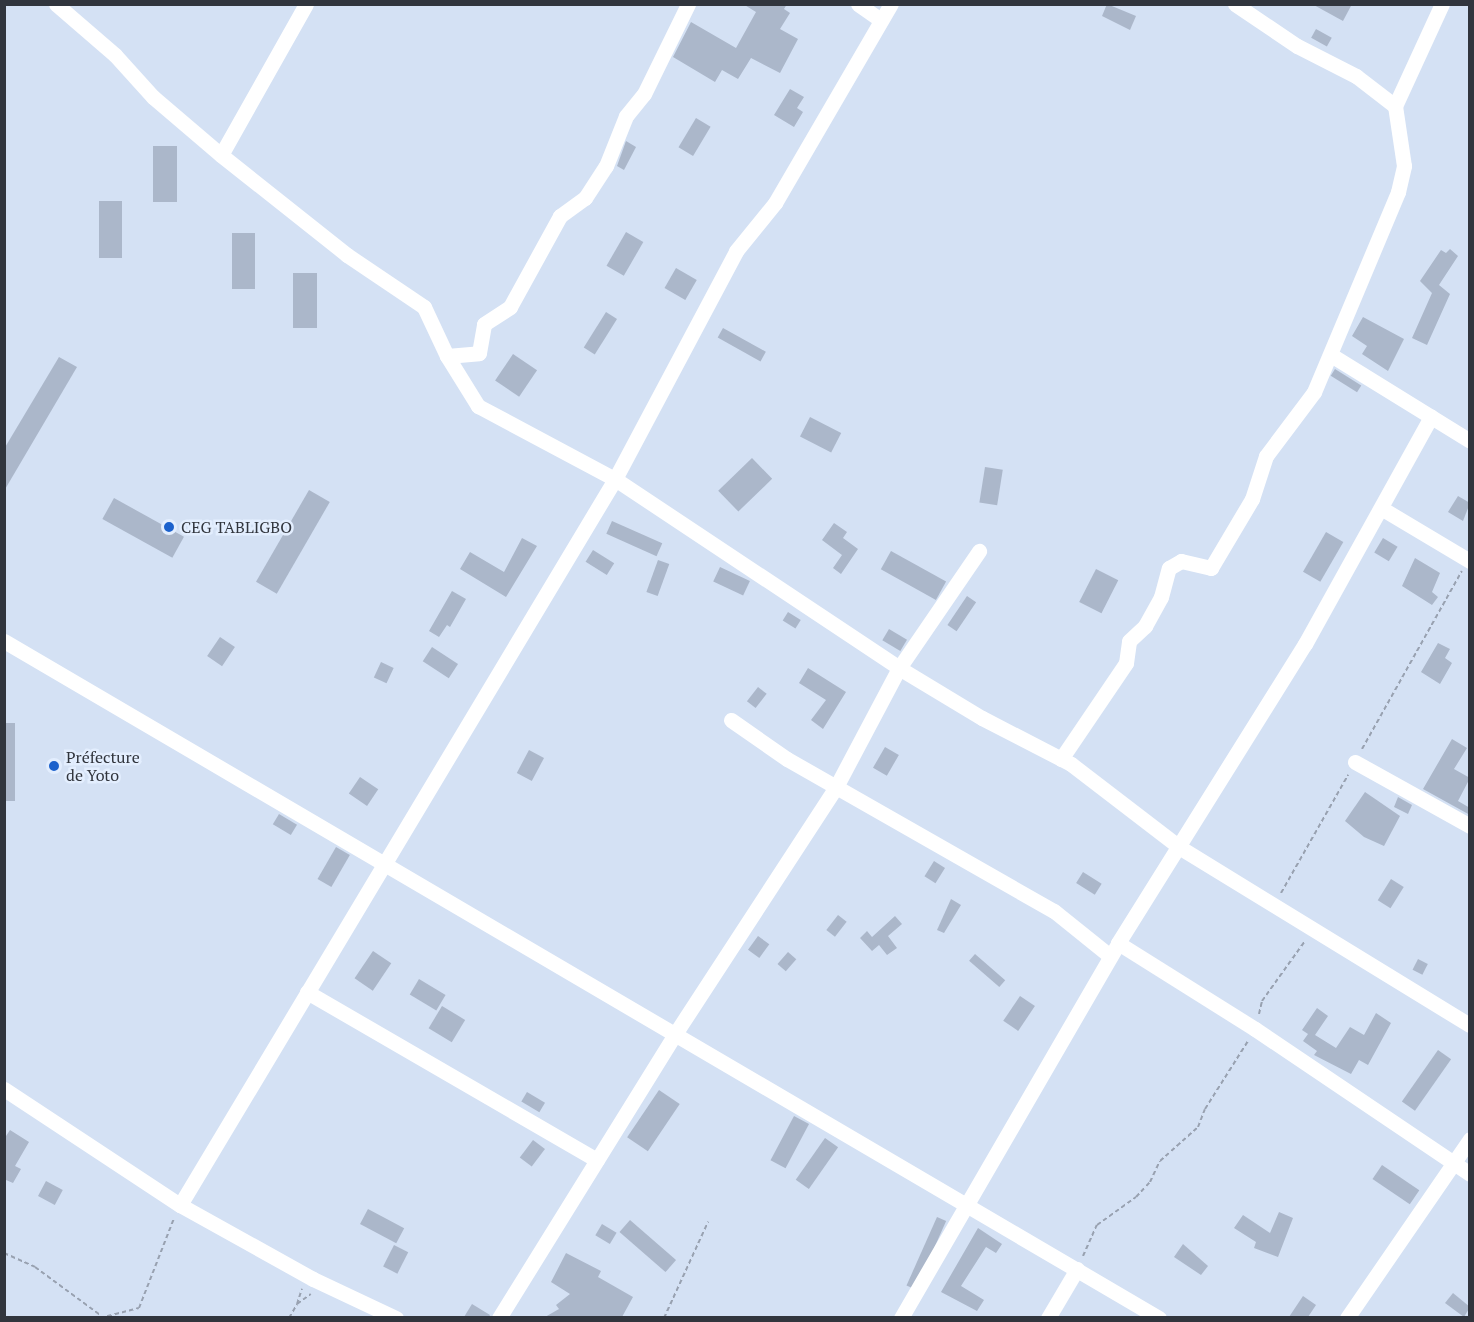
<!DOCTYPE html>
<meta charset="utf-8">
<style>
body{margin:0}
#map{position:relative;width:1474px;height:1322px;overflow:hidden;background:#d4e1f4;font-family:"PT Serif",serif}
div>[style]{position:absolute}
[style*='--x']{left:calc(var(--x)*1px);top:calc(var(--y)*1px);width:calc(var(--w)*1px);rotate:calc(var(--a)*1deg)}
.building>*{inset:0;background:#abb7ca;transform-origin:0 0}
.path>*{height:2px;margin-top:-1px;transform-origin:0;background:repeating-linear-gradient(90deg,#98a1b0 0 4.5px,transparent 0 7.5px)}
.minor>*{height:15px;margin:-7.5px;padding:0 7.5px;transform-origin:7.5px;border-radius:7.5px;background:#fff}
.dots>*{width:16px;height:16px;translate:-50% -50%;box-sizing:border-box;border:3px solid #e3eefe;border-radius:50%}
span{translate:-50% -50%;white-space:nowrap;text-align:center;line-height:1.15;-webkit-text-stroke:5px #e3eefe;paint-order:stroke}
.poi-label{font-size:16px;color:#31353d}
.left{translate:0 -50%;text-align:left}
.frame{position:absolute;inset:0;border:6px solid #31353d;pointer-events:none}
</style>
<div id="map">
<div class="building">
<div style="clip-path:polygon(743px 4px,787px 4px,784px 9px,790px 13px,780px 29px,798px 39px,780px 73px,751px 58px,738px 79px,722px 70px,715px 82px,673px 57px,691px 22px,736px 48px,756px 12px)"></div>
<div style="clip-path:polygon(1107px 4px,1136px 16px,1130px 30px,1102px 16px)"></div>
<div style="clip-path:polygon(1312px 4px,1352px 4px,1343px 21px)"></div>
<div style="left:1316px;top:29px;width:18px;height:10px;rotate:29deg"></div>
<div style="clip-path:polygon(790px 89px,804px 97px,797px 108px,803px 112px,794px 127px,774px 115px)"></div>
<div style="left:696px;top:118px;width:17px;height:34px;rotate:31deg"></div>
<div style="clip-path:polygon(626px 141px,636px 147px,624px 170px,617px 166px)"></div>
<div style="left:153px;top:146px;width:24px;height:56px"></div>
<div style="left:99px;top:201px;width:23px;height:57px"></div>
<div style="left:626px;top:232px;width:20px;height:39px;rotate:30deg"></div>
<div style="left:232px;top:233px;width:23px;height:56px"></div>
<div style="clip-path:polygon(1450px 249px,1458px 256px,1439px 285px,1450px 294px,1427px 345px,1412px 338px,1432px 293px,1420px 281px,1441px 250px,1446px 253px)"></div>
<div style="left:676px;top:268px;width:24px;height:23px;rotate:30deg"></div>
<div style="left:293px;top:273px;width:24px;height:55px"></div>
<div style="left:606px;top:312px;width:13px;height:42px;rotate:32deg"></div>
<div style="clip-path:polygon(1363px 317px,1404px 339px,1388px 371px,1362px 354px,1367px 346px,1352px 336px)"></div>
<div style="left:723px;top:328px;width:49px;height:11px;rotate:29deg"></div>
<div style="left:513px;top:354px;width:29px;height:32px;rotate:34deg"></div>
<div style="clip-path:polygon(59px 357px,77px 367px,4px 491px,4px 449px)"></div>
<div style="left:1335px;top:369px;width:31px;height:8px;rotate:32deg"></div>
<div style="left:810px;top:417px;width:35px;height:22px;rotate:27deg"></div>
<div style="left:752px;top:458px;width:29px;height:47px;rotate:46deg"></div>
<div style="left:985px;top:467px;width:18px;height:36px;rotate:9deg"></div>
<div style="left:309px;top:490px;width:24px;height:106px;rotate:30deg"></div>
<div style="clip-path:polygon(1458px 496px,1470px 503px,1463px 521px,1448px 512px)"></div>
<div style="left:114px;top:498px;width:80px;height:24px;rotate:29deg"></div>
<div style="left:612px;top:521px;width:55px;height:14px;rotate:24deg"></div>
<div style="clip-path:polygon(834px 523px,847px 532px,843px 538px,858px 549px,841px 574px,833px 568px,842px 555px,822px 540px)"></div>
<div style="left:1326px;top:532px;width:20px;height:46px;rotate:30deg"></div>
<div style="clip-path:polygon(522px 538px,537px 546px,506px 597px,460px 569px,470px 552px,504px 572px)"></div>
<div style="left:1383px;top:538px;width:17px;height:17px;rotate:31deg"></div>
<div style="left:593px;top:550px;width:25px;height:14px;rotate:32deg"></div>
<div style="left:891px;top:551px;width:63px;height:21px;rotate:29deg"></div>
<div style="clip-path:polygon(1415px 558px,1440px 573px,1432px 592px,1438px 597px,1432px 605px,1402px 586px)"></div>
<div style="left:658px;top:560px;width:12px;height:34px;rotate:20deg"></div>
<div style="left:720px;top:567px;width:33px;height:16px;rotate:25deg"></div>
<div style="left:1096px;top:569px;width:25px;height:37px;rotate:27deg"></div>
<div style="clip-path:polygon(452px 591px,466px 599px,450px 627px,447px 625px,439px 637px,429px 631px)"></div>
<div style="left:967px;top:596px;width:11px;height:35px;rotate:34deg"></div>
<div style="left:788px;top:612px;width:15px;height:10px;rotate:32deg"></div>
<div style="left:889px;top:629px;width:21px;height:13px;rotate:31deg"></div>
<div style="left:220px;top:637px;width:18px;height:23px;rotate:34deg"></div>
<div style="clip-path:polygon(1438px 643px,1450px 649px,1445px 658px,1452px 663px,1440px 684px,1421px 672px)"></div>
<div style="left:432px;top:647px;width:31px;height:17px;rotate:33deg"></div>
<div style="left:381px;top:662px;width:14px;height:17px;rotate:25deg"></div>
<div style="clip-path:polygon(808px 668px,846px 692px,823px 729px,811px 720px,826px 700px,799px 683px)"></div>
<div style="left:758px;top:687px;width:11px;height:18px;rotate:38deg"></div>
<div style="left:4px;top:723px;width:11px;height:78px"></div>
<div style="clip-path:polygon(1452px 739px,1467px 748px,1454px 769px,1470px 778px,1458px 801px,1470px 808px,1470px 815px,1423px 789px)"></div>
<div style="left:885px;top:747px;width:16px;height:24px;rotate:30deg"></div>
<div style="left:529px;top:750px;width:17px;height:26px;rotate:28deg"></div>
<div style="left:360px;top:777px;width:22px;height:20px;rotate:34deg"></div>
<div style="clip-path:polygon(1365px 792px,1400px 816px,1384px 846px,1364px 837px,1345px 821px)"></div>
<div style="clip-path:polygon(1398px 797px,1412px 805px,1408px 814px,1394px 807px)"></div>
<div style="left:279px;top:814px;width:21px;height:12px;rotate:31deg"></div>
<div style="left:336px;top:847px;width:16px;height:37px;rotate:30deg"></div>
<div style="left:934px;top:861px;width:13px;height:18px;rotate:32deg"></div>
<div style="left:1083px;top:872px;width:22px;height:13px;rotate:32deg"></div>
<div style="left:1391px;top:879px;width:15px;height:25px;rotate:32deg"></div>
<div style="clip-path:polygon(951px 899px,961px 905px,944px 933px,937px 930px)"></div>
<div style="left:838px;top:915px;width:11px;height:19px;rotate:38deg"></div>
<div style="clip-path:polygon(895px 916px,902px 924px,888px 936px,897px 948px,887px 955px,879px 945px,872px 951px,860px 938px,867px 931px,872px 937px)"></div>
<div style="left:758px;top:936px;width:14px;height:17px;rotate:36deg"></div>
<div style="left:373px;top:951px;width:22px;height:33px;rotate:34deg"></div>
<div style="left:788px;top:952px;width:11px;height:16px;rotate:41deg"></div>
<div style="left:975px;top:954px;width:40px;height:9px;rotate:41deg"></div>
<div style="left:1418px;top:959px;width:11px;height:12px;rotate:27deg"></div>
<div style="left:419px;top:979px;width:31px;height:18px;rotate:31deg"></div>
<div style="left:1020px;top:996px;width:18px;height:30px;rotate:34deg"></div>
<div style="left:442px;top:1006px;width:27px;height:26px;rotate:31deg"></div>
<div style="clip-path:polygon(1317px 1008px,1328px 1016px,1315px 1035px,1336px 1048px,1350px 1027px,1364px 1035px,1376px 1013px,1391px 1023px,1368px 1065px,1359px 1060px,1351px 1074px,1314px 1055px,1317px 1051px,1303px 1041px,1308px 1034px,1302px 1030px)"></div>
<div style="left:1438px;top:1050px;width:16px;height:63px;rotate:35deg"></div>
<div style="left:659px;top:1090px;width:25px;height:57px;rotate:34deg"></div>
<div style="left:527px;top:1092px;width:21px;height:11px;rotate:31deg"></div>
<div style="left:794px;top:1116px;width:17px;height:50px;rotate:28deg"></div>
<div style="clip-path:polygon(10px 1130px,29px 1142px,15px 1166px,21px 1169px,13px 1183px,6px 1180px,4px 1183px,4px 1139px)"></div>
<div style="left:825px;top:1138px;width:16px;height:51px;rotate:35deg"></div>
<div style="left:533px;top:1140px;width:15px;height:22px;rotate:37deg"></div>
<div style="left:1382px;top:1165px;width:45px;height:17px;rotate:34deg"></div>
<div style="left:46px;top:1181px;width:19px;height:17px;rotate:28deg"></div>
<div style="left:368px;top:1209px;width:41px;height:17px;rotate:28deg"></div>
<div style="clip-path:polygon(1279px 1212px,1293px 1218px,1278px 1257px,1254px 1248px,1256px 1242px,1234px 1228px,1243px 1215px,1270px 1233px)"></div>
<div style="left:937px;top:1217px;width:10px;height:75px;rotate:24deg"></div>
<div style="left:630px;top:1220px;width:61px;height:16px;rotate:41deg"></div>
<div style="left:602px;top:1224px;width:17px;height:13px;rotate:31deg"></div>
<div style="clip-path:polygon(978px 1228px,1002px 1244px,996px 1253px,986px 1247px,961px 1286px,984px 1300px,977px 1311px,941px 1292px)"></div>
<div style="clip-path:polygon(1183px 1244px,1208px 1266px,1201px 1275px,1174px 1257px)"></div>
<div style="left:394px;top:1245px;width:16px;height:24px;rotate:27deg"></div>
<div style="clip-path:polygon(566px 1253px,601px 1271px,598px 1277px,633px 1297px,622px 1317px,545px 1317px,559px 1309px,556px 1305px,570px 1294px,551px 1282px)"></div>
<div style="clip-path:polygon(1453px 1293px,1470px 1307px,1464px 1317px,1445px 1303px)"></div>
<div style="clip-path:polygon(1303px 1296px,1316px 1305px,1308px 1317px,1289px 1317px)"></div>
<div style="clip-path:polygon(472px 1304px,490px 1315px,489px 1317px,464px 1317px)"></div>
</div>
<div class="path">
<div style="--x:1362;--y:749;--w:204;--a:-60.7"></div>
<div style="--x:1281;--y:893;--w:136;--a:-60.4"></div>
<div style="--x:1259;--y:1014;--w:13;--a:-77"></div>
<div style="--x:1262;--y:1001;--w:74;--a:-54.4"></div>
<div style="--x:4;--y:1253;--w:34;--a:24"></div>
<div style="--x:35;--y:1267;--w:81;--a:36.4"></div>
<div style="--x:1083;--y:1256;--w:34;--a:-66"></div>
<div style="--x:1097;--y:1225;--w:48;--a:-35.7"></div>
<div style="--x:1136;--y:1197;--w:21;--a:-47"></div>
<div style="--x:1150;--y:1182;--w:23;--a:-65"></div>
<div style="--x:1160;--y:1161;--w:51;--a:-41.8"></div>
<div style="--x:1198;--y:1127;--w:19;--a:-69"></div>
<div style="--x:1205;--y:1109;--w:80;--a:-57.7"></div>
<div style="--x:297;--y:1304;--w:16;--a:-72"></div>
<div style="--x:100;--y:1318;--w:40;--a:-14.4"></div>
<div style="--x:139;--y:1308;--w:97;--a:-68.7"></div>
<div style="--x:289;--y:1318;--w:16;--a:-60"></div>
<div style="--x:297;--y:1304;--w:17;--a:-36"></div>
<div style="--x:664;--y:1318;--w:106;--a:-65.4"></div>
</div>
<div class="minor">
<div style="--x:56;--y:4;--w:78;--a:40.8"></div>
<div style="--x:115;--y:55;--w:57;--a:47.9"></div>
<div style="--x:153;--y:97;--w:89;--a:40.5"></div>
<div style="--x:221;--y:155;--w:161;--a:38.4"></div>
<div style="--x:347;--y:255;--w:93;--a:34"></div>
<div style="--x:424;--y:307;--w:54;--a:64.9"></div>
<div style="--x:447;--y:356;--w:59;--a:58.2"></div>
<div style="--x:478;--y:406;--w:155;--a:28.1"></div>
<div style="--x:615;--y:479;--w:341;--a:33.6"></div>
<div style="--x:899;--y:668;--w:97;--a:31.1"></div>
<div style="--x:982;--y:718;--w:100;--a:27.3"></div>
<div style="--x:1071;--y:764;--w:136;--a:37.5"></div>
<div style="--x:1179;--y:847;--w:341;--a:31.5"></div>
<div style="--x:858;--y:4;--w:28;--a:35"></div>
<div style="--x:1395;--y:106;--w:112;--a:-65.3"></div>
<div style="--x:221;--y:155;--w:173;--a:-60.6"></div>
<div style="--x:1331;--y:355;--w:163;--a:31.7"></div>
<div style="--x:447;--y:356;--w:32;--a:-5"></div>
<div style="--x:479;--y:353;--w:29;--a:-80"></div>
<div style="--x:484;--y:324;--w:31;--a:-33"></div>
<div style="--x:510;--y:307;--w:104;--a:-61.2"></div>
<div style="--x:560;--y:216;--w:31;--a:-36"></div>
<div style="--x:585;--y:198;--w:38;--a:-57"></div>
<div style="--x:606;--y:166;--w:54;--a:-68.2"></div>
<div style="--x:626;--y:116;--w:28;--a:-51"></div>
<div style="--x:644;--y:94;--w:100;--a:-63.9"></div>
<div style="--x:1381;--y:508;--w:104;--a:30.8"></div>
<div style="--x:4;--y:641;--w:1339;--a:30.38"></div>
<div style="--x:731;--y:720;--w:68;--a:34.9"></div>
<div style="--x:787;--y:759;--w:307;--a:29.7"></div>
<div style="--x:1054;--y:911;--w:72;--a:38.8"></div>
<div style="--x:1061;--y:759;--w:116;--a:-55.9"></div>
<div style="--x:1126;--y:663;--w:22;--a:-82"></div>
<div style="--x:1129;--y:641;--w:22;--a:-43"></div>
<div style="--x:1145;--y:626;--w:33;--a:-61"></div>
<div style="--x:1161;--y:597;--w:30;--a:-75"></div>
<div style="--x:1169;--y:568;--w:14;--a:-30"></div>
<div style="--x:1181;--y:561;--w:31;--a:13"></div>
<div style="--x:1211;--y:568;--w:80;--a:-59.3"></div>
<div style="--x:1252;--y:499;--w:45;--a:-72"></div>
<div style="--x:1266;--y:456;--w:80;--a:-53.1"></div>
<div style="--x:1314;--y:392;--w:217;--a:-67.2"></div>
<div style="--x:1398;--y:192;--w:27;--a:-77"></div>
<div style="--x:1404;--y:166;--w:61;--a:-98.5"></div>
<div style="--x:1395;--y:106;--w:49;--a:-142.4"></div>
<div style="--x:1356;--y:76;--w:66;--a:-153"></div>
<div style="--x:1297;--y:46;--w:75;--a:-145.9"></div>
<div style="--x:1355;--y:762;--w:132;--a:29.1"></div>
<div style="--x:1118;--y:943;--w:162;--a:32.1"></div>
<div style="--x:1255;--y:1029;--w:259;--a:34"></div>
<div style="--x:307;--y:992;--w:335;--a:30.1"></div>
<div style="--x:4;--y:1089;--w:211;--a:33.4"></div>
<div style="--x:180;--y:1205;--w:152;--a:29.1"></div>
<div style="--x:313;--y:1279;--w:92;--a:25.2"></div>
<div style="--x:180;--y:1205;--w:846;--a:-59.07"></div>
<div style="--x:615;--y:479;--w:258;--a:-62"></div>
<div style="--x:736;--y:251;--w:62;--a:-50.9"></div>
<div style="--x:775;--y:203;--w:230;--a:-59.8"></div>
<div style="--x:499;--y:1318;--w:334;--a:-58.2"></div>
<div style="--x:675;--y:1034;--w:295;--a:-56.9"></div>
<div style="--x:836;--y:787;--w:135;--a:-62.1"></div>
<div style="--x:899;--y:668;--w:142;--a:-55.6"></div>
<div style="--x:901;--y:1318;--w:433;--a:-59.9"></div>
<div style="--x:1118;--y:943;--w:353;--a:-58"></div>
<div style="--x:1305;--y:644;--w:260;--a:-61"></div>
<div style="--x:1048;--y:1318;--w:57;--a:-59.4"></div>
<div style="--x:1347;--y:1318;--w:217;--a:-55.5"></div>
</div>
<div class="dots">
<div style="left:169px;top:527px;background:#1b61cc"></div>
<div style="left:54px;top:766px;background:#1b61cc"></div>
</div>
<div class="poi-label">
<span class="left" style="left:181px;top:527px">CEG TABLIGBO</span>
<span class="left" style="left:66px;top:766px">Préfecture<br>de Yoto</span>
</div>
<div class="frame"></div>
</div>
